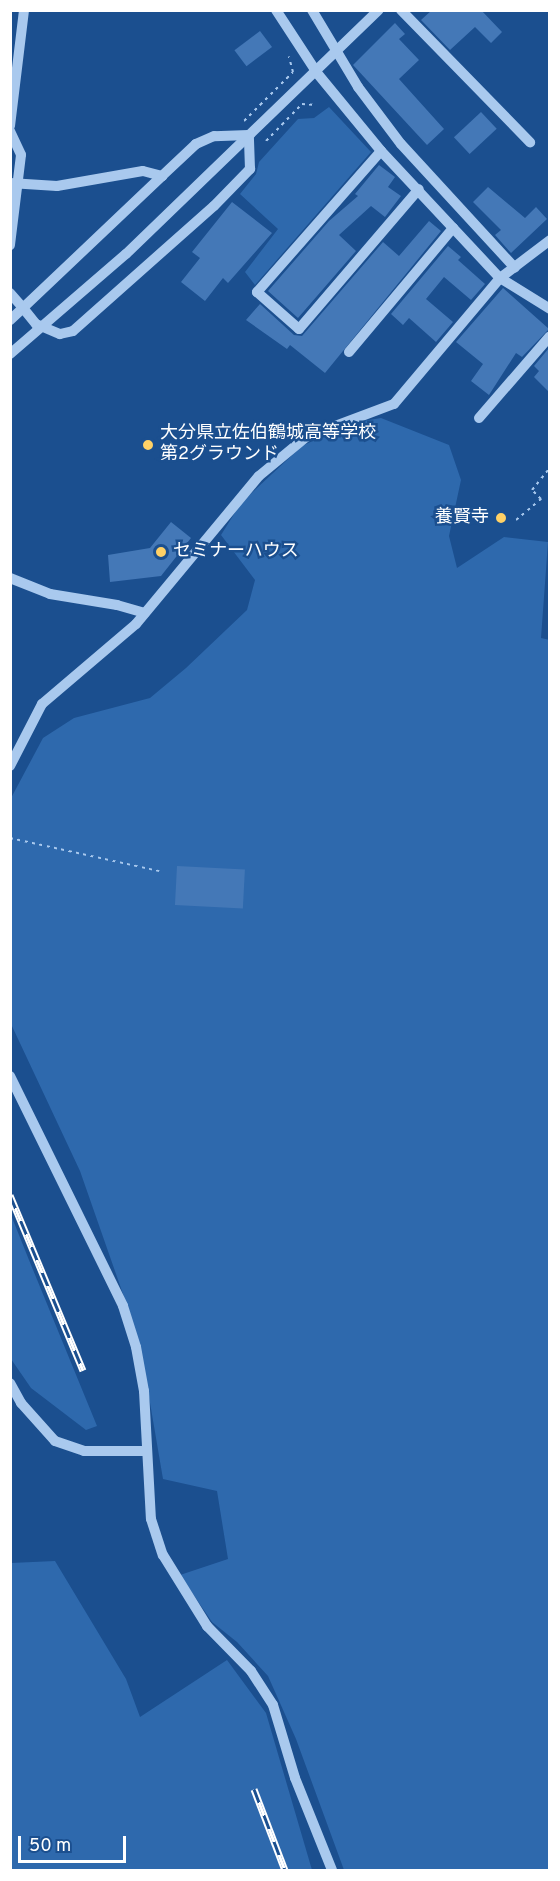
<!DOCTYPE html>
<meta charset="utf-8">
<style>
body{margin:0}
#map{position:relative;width:560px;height:1881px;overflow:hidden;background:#1b4f8f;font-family:Overpass,"Noto Sans JP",sans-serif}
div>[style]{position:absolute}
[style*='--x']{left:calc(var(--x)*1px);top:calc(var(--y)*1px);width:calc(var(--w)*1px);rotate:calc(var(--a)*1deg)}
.green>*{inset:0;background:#2e69ad}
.building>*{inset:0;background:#4478b7;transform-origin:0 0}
.path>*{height:2px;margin-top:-1px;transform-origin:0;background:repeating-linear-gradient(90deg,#a9c9ee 0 3px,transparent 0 7.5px)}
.minor>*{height:10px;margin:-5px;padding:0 5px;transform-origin:5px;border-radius:5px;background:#a9c9ee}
.rail>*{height:7px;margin-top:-3.5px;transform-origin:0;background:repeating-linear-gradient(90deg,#1b4f8f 0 14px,#fff 0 28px);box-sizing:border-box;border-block:2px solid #fff}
.minor-bridge>*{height:10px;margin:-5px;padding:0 5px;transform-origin:5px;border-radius:5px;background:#a9c9ee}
.dots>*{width:16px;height:16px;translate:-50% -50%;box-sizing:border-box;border:3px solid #1b4f8f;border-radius:50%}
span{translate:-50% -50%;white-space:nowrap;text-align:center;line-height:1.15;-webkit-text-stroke:5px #1b4f8f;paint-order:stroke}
.poi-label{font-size:18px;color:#fff}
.left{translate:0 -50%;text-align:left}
.right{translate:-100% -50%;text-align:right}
.frame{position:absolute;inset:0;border:12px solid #fff;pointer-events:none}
.scale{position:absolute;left:18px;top:1836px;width:108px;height:27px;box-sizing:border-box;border:3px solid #fff;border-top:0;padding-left:8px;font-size:18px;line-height:21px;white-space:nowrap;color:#fff;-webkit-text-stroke:4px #1b4f8f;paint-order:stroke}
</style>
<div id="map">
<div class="green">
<div style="clip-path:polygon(329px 107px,371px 152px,255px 285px,245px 272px,278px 229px,240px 194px,256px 174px,259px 162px,298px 119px,314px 118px)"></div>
<div style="clip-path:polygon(381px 418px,449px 445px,461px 480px,449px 536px,457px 568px,504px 537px,548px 542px,541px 638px,550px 640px,549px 1870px,344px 1870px,296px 1739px,268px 1676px,237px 1642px,212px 1622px,180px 1575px,228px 1559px,217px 1491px,163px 1479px,148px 1391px,123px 1294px,80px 1171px,11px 1024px,10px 800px,43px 738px,74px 718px,150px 698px,186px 668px,247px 610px,255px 580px,221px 535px,241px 503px,302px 446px,351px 423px)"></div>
<div style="clip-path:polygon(11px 1215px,29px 1260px,97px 1426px,86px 1430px,31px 1388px,11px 1359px)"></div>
<div style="clip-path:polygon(55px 1561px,126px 1679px,140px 1717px,227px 1660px,266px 1713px,312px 1870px,11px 1870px,11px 1563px)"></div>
</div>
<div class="building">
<div style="clip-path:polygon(432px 10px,481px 10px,502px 32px,491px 43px,475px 27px,450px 50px,421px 20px)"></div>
<div style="clip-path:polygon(395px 23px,405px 34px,399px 39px,419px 60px,399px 79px,444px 129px,427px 145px,353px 65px)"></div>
<div style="left:260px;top:31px;width:20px;height:32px;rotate:53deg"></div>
<div style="left:481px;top:112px;width:23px;height:37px;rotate:47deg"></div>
<div style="clip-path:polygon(379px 165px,395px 177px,388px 187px,401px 196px,385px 217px,371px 206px,339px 235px,356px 251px,298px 318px,268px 291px,329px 221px,358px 196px,355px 194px)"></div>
<div style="clip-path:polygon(488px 187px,525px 218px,536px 207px,547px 219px,511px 253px,495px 235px,501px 230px,473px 202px)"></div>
<div style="clip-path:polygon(232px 202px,272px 233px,228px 283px,223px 278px,205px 301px,181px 282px,200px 258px,192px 252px)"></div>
<div style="clip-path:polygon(429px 221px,441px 231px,325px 373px,290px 345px,287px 349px,246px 320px,260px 304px,294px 335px,302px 336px,383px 242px,399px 256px)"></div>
<div style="clip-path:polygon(448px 246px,461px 257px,458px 260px,485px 284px,471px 300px,444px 277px,426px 299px,453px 322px,436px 342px,409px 318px,403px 325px,391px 314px)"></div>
<div style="clip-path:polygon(503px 288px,549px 329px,522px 357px,516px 353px,489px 395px,471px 381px,483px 364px,456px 342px)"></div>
<div style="clip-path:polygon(549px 348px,549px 392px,534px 377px,539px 371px,534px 366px)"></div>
<div style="clip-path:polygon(171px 522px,191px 538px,161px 576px,110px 582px,108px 555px,150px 548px)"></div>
<div style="left:177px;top:866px;width:68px;height:39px;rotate:3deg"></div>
</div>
<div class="path">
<div style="--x:244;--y:121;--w:69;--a:-45"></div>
<div style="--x:293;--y:72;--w:16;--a:-105"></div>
<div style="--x:266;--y:141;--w:52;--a:-45.8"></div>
<div style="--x:302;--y:104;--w:14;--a:4"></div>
<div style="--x:516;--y:520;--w:33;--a:-40"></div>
<div style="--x:541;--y:499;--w:13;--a:-135"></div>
<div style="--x:532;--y:490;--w:28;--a:-51"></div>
<div style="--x:10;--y:838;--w:153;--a:12.5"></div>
</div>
<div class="minor">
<div style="--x:276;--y:10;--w:75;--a:56.9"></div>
<div style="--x:317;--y:73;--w:101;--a:50.6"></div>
<div style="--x:381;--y:151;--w:174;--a:46.9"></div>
<div style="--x:500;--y:278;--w:59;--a:31.8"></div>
<div style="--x:312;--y:10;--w:90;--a:59.1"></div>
<div style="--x:358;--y:87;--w:71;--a:53"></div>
<div style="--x:401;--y:144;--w:168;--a:47.4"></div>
<div style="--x:401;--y:10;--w:185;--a:45.7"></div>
<div style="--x:10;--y:126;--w:117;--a:-83.1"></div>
<div style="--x:10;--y:131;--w:26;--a:65"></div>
<div style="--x:21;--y:155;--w:91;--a:97"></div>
<div style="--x:381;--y:151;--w:188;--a:131.3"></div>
<div style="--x:257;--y:292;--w:56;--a:41.4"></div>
<div style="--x:299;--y:329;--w:184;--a:-49.4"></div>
<div style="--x:10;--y:183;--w:47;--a:3.7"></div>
<div style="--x:57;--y:186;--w:87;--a:-9.9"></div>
<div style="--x:143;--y:171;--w:20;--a:15"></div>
<div style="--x:126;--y:254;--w:351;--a:-44"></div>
<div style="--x:10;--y:293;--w:20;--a:49"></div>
<div style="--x:23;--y:308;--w:21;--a:51"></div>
<div style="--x:36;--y:324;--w:26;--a:23"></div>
<div style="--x:60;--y:334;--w:13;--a:-13"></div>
<div style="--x:73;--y:331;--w:188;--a:-41.6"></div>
<div style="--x:214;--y:206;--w:52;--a:-45.8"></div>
<div style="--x:250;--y:169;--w:34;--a:-92"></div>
<div style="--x:249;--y:135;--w:35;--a:178"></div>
<div style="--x:214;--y:136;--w:20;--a:156"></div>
<div style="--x:196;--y:144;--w:47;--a:136.7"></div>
<div style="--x:162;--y:176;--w:192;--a:136.5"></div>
<div style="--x:23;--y:308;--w:18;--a:137"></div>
<div style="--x:349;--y:352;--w:162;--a:-50"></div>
<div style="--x:479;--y:418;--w:108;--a:-49.1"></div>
<div style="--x:10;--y:578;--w:43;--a:21.8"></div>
<div style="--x:50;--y:594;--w:68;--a:9.3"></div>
<div style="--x:117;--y:605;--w:29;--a:16"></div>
<div style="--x:10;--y:766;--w:70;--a:-62.7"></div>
<div style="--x:42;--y:704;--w:123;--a:-40.4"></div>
<div style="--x:136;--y:624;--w:192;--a:-50.3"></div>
<div style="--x:259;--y:476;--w:61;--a:-39.7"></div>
<div style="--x:306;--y:437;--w:94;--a:-20.6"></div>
<div style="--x:394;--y:404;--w:165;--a:-49.9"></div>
<div style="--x:500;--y:278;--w:63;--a:-37.2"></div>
<div style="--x:10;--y:1076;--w:256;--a:63.8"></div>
<div style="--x:123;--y:1306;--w:43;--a:72.4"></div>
<div style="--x:136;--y:1347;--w:45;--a:79.7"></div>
<div style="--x:144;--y:1391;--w:128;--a:86.9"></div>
<div style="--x:151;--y:1519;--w:38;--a:72"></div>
<div style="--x:163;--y:1555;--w:84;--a:58.2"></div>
<div style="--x:207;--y:1626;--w:63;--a:45.6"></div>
<div style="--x:251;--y:1671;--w:40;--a:57.1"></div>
<div style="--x:273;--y:1705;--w:76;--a:73.2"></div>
<div style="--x:295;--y:1778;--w:99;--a:68.1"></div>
<div style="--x:10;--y:1383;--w:23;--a:61"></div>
<div style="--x:21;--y:1403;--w:51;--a:48.2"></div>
<div style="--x:55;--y:1441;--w:31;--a:19"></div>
<div style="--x:84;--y:1451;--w:62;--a:0"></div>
</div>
<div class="rail">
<div style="--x:10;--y:1195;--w:190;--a:67.4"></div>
<div style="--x:254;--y:1789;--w:87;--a:69.1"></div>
</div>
<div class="minor-bridge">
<div style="--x:10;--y:354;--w:153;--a:-40.8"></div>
</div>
<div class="dots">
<div style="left:148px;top:445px;background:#ffd166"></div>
<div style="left:501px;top:518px;background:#ffd166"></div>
<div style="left:161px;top:552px;background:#ffd166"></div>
</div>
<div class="poi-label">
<span class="left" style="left:160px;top:445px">大分県立佐伯鶴城高等学校<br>第2グラウンド</span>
<span class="right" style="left:489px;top:518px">養賢寺</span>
<span class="left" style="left:173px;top:552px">セミナーハウス</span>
</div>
<div class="frame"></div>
<div class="scale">50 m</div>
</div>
